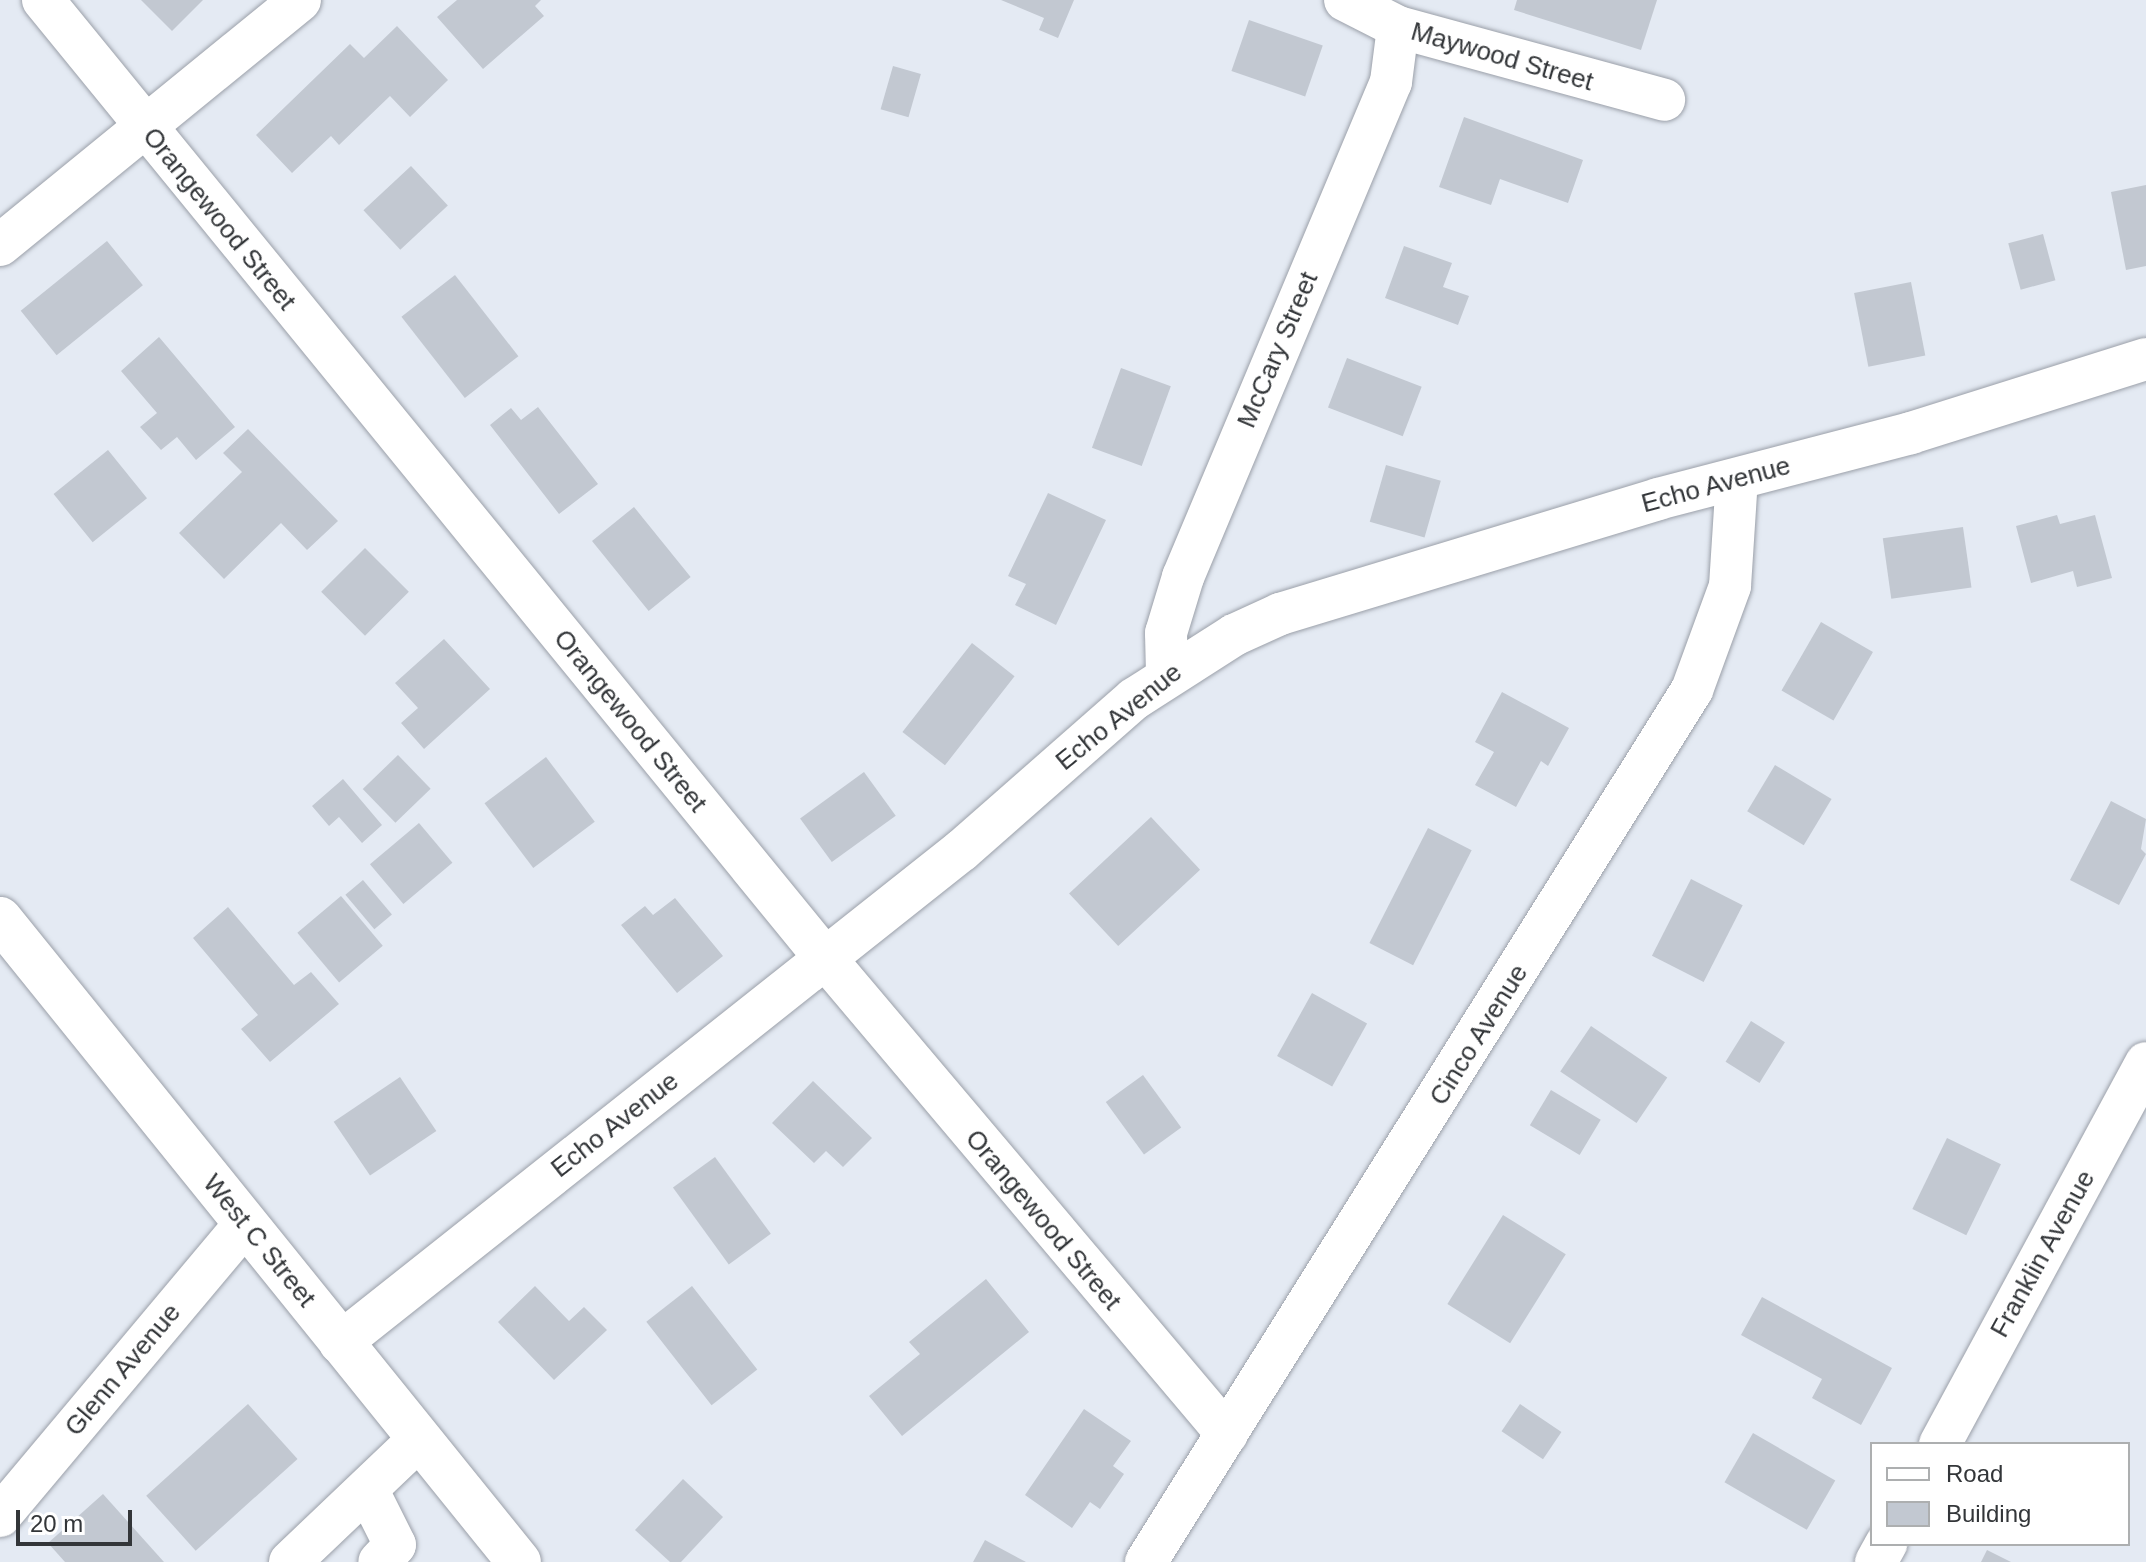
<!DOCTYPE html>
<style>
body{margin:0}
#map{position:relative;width:2146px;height:1562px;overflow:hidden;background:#e4eaf3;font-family:Helvetica,sans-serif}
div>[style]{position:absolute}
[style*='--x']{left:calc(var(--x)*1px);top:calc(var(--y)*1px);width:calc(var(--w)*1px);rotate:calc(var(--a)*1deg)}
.building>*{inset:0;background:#c2c8d1;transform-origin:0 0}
.roads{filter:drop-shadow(0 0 2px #9ba0a9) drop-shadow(0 0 2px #9ba0a9)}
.minor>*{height:42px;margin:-21px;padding:0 21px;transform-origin:21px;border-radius:21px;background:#fff}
.major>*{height:44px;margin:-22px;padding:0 22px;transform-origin:22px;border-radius:22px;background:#fff}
span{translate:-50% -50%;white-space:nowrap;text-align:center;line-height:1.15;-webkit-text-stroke:8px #fff;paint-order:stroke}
.street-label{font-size:26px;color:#333639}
.legend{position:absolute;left:1870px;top:1442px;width:260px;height:104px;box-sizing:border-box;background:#fff;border:2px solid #adafb0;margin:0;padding:10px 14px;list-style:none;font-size:24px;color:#333639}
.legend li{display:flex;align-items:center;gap:16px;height:40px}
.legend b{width:40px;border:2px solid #adafb0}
.scale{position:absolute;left:16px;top:1510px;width:116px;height:36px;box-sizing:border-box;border:4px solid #333639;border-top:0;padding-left:10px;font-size:24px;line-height:28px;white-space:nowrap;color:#333639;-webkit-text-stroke:6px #fff;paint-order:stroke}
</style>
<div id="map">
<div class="building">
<div style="clip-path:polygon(141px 0,203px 0,172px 31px)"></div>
<div style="clip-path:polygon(457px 0,541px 0,535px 6px,544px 16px,483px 69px,437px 17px)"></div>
<div style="clip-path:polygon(1001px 0,1074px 0,1058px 38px,1039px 30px,1044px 18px)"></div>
<div style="clip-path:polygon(1517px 0,1657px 0,1641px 50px,1514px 10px)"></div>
<div style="left:1249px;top:20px;width:78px;height:54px;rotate:19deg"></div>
<div style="clip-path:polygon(397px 26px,448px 80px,410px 117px,390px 96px,339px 145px,331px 136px,292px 173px,256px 135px,350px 44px,364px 58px)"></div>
<div style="left:893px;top:66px;width:29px;height:45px;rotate:16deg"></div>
<div style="clip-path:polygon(1464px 117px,1583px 160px,1568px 203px,1500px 179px,1491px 205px,1439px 187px)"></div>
<div style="left:411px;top:166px;width:54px;height:65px;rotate:47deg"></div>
<div style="clip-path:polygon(2146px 185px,2146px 266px,2126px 270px,2111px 192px)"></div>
<div style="left:2043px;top:234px;width:48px;height:36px;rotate:75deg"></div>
<div style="left:107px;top:241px;width:57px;height:111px;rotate:51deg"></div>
<div style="clip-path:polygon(1404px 246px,1452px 263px,1443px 287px,1469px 296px,1458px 325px,1385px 298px)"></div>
<div style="left:455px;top:275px;width:103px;height:68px;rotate:52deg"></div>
<div style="left:1911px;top:282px;width:75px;height:58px;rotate:79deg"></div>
<div style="clip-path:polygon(159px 337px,235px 427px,196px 460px,177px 437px,161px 450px,140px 427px,157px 413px,121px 371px)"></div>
<div style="left:1347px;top:358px;width:80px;height:53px;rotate:21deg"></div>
<div style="left:1121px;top:368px;width:53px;height:85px;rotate:20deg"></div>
<div style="clip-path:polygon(538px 407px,598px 484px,559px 514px,490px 425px,511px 408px,521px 420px)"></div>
<div style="clip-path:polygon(248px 429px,338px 521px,307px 550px,281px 523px,224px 579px,179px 533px,242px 472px,223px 453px)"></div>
<div style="left:108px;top:450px;width:62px;height:70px;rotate:51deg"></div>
<div style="left:1386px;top:465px;width:57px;height:59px;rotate:16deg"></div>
<div style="clip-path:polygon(1048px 493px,1106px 520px,1056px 625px,1015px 605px,1026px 584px,1008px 576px)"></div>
<div style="left:634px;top:507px;width:90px;height:54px;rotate:51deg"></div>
<div style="clip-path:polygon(2057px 515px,2060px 524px,2095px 515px,2112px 578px,2077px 587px,2073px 571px,2031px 583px,2016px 526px)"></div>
<div style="left:1963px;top:527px;width:61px;height:81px;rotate:82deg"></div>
<div style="left:365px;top:548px;width:62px;height:62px;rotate:45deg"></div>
<div style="left:1821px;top:622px;width:60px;height:79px;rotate:30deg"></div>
<div style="clip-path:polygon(444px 639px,490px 689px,424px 749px,401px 723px,418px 708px,395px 683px)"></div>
<div style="left:972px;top:643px;width:54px;height:113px;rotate:38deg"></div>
<div style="clip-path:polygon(1502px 692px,1569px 728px,1548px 766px,1541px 761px,1516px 807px,1475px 785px,1494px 752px,1475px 742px)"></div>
<div style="left:398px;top:755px;width:47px;height:49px;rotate:46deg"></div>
<div style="left:546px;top:757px;width:81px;height:77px;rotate:53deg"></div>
<div style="left:1775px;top:765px;width:66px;height:54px;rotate:31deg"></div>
<div style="left:864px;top:772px;width:54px;height:79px;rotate:54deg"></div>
<div style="clip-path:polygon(343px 779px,382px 825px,362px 843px,339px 817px,329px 826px,312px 806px)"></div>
<div style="clip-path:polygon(2111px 801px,2146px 819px,2141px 849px,2146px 854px,2119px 905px,2070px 880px)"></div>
<div style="left:1151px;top:817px;width:72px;height:112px;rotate:47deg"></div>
<div style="left:419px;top:823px;width:52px;height:64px;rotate:50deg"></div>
<div style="left:1428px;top:828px;width:49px;height:129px;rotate:27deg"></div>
<div style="left:1691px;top:879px;width:58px;height:86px;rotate:27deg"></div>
<div style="left:363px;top:880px;width:45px;height:23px;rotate:50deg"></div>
<div style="left:341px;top:896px;width:65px;height:57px;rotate:50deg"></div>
<div style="clip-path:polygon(675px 898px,723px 956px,677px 993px,621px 925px,645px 906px,653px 915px)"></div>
<div style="clip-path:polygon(228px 907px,294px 985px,311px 972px,339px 1004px,270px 1062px,241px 1029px,258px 1015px,193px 938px)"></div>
<div style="left:1312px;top:993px;width:63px;height:72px;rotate:29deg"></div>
<div style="left:1751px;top:1021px;width:40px;height:48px;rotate:32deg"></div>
<div style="left:1591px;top:1026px;width:92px;height:55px;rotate:34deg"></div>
<div style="left:1143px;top:1075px;width:65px;height:46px;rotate:54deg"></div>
<div style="left:400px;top:1077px;width:65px;height:80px;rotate:56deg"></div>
<div style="clip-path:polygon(813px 1081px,872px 1138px,843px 1167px,826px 1151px,814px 1163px,772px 1123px)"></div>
<div style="left:1551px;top:1090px;width:58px;height:41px;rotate:31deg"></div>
<div style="left:1947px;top:1138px;width:60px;height:79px;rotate:26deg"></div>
<div style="left:715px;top:1157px;width:95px;height:52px;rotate:54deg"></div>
<div style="left:1503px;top:1215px;width:74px;height:105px;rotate:32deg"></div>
<div style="clip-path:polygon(986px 1279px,1029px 1332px,902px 1436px,869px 1396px,920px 1354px,909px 1342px)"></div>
<div style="clip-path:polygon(535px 1286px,569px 1321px,584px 1307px,607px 1330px,554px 1380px,498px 1322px)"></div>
<div style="left:692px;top:1286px;width:106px;height:58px;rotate:52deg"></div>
<div style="clip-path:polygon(1762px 1297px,1892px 1368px,1861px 1425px,1812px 1398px,1822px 1379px,1741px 1335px)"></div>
<div style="left:248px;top:1404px;width:74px;height:137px;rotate:48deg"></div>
<div style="left:1520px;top:1404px;width:50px;height:33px;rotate:34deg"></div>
<div style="clip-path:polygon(1084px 1409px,1131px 1441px,1113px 1466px,1124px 1474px,1100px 1509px,1090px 1502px,1072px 1528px,1025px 1495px)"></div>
<div style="left:1753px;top:1433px;width:95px;height:57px;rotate:30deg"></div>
<div style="clip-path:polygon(683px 1479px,723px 1517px,681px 1562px,670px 1562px,635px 1530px)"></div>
<div style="clip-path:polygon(103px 1494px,164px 1562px,65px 1562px,48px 1543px)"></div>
<div style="clip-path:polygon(985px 1540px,1026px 1562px,973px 1562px)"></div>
<div style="clip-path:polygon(1987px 1550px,2011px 1562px,1981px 1562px)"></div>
</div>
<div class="roads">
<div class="minor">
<div style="--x:43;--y:0;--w:1237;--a:50.78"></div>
<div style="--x:825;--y:958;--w:623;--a:49.82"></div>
<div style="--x:1345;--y:0;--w:59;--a:27"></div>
<div style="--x:1398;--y:27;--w:276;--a:15.3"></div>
<div style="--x:0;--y:245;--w:387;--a:-39.2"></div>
<div style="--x:1167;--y:674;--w:41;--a:-91.4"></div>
<div style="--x:1166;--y:633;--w:59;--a:-73.1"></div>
<div style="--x:1183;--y:577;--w:537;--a:-67.21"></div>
<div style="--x:1391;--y:82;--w:55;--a:-82.7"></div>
<div style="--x:340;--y:1343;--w:794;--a:-38.4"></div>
<div style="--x:962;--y:850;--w:229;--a:-41.3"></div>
<div style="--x:1134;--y:699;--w:119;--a:-32.6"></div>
<div style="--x:1234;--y:635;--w:51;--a:-24.5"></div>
<div style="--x:1280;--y:614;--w:395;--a:-16.9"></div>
<div style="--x:1658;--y:499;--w:261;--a:-14.6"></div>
<div style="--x:1911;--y:433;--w:246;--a:-17.5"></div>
<div style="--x:1940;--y:1444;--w:433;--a:-61.6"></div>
<div style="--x:368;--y:1491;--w:60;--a:63.4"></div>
<div style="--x:395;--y:1545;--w:23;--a:133"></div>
<div style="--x:0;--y:1516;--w:381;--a:-50"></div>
<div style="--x:290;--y:1562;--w:178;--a:-43.6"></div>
<div style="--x:1146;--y:1562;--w:1029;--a:-57.95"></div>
<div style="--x:1692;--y:690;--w:111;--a:-69.9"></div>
<div style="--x:1730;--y:586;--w:107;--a:-86.3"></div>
<div style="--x:1876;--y:1562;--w:21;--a:-61"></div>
</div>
<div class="major">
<div style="--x:0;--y:919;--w:826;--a:51.09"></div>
</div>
</div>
<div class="street-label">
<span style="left:1502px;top:57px;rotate:16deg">Maywood Street</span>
<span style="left:219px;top:219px;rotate:51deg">Orangewood Street</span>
<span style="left:1278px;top:350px;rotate:-67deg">McCary Street</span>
<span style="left:1716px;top:485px;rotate:-15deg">Echo Avenue</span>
<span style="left:1119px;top:717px;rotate:-39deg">Echo Avenue</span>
<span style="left:630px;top:721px;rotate:51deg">Orangewood Street</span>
<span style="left:1479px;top:1035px;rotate:-58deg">Cinco Avenue</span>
<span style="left:615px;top:1125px;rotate:-38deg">Echo Avenue</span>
<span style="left:1043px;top:1220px;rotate:50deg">Orangewood Street</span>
<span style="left:259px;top:1241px;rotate:51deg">West C Street</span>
<span style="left:2043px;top:1254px;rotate:-61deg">Franklin Avenue</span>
<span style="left:123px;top:1370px;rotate:-50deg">Glenn Avenue</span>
</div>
<ul class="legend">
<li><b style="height:10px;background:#fff"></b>Road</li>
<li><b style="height:22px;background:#c2c8d1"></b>Building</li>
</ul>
<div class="scale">20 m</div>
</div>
